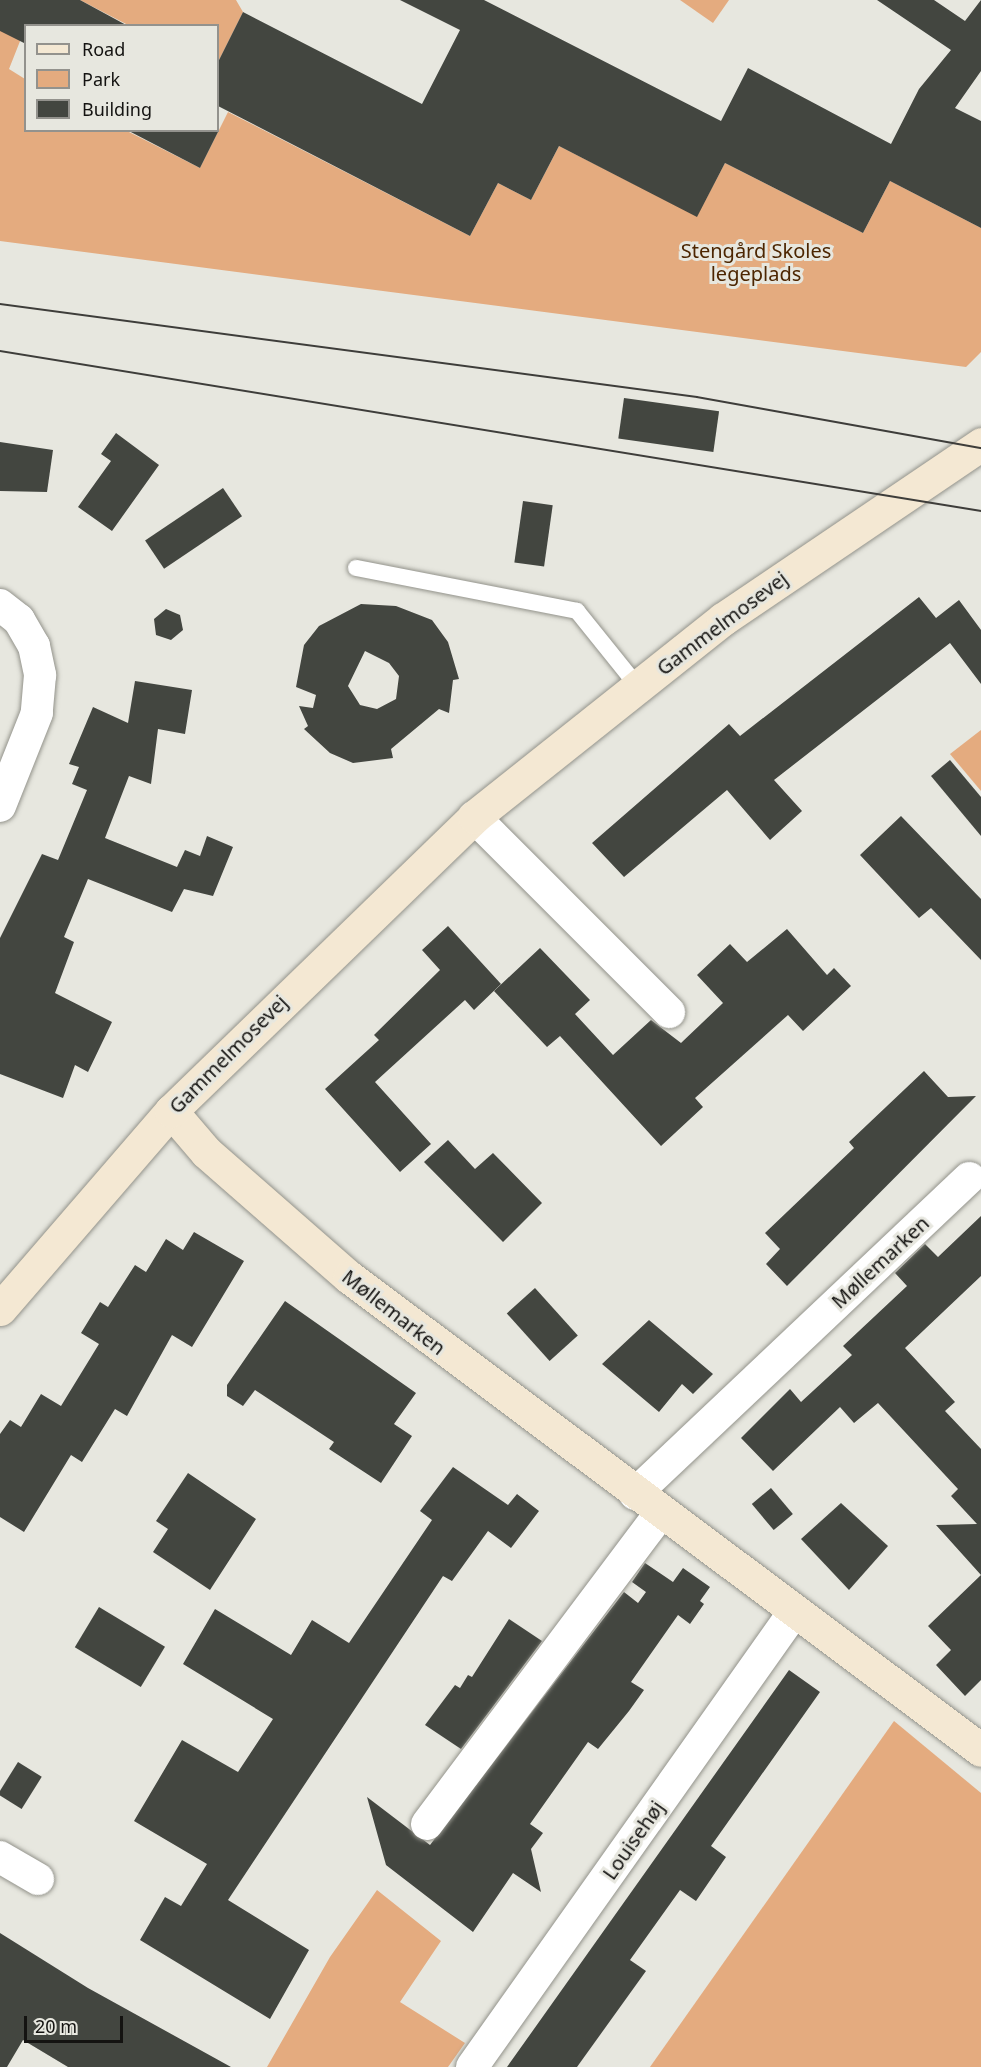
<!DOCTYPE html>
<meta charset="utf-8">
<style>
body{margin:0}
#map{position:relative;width:981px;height:2067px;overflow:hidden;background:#e7e7df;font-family:"Noto Sans",sans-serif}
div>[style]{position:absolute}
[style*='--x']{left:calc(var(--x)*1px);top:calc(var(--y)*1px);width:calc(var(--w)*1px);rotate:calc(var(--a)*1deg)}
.green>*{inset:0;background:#e4ab7f}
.building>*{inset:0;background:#434640;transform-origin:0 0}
.roads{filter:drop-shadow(0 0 2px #93938b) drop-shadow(0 0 2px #93938b)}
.lane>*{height:16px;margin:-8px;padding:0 8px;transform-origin:8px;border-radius:8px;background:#fff}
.street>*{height:32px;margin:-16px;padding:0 16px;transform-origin:16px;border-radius:16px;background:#fff}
.secondary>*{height:33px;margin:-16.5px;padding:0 16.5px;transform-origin:16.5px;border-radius:16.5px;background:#f4e8d3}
.tram>*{height:1.5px;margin:-0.75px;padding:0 0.75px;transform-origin:0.75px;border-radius:0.75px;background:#3e3d3a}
span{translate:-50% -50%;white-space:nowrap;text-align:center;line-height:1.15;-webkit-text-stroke:6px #e7e7df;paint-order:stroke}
.park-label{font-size:20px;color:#4c2500}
.street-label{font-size:20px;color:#141311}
.legend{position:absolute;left:24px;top:24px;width:195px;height:108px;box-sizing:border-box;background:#e7e7df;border:2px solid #93928d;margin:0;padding:8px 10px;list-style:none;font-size:18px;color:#141311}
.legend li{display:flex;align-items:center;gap:12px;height:30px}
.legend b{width:30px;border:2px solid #93928d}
.scale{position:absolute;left:24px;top:2016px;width:99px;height:27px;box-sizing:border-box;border:3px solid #141311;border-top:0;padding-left:8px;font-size:18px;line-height:21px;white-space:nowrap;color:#141311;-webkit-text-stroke:4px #e7e7df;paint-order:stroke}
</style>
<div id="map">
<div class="green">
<div style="clip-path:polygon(0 0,26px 26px,9px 69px,25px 79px,26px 130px,127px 131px,200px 168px,228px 112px,470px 236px,498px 183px,531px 200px,559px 146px,697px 216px,725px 163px,863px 233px,890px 181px,981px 228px,981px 352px,966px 367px,0 241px)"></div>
<div style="clip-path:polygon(80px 0,236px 0,243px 12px,218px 62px,218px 26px,128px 25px)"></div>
<div style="clip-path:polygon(680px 0,729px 0,713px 23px)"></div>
<div style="clip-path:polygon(981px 730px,981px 791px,950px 754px)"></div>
<div style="clip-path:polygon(894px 1721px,981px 1793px,981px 2067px,650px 2067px)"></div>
<div style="clip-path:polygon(377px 1890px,441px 1941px,400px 2002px,465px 2043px,448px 2067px,267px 2067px,330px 1957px)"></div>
</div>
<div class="building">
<div style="clip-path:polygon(0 0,80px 0,128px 26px,26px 26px,26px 44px,0 31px)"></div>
<div style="clip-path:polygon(400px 0,484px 0,721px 121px,748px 68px,891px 144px,919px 89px,951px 50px,877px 0,934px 0,965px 21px,981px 0,981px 71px,955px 108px,981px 121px,981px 228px,890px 181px,863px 233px,725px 163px,697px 217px,559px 146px,531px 200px,498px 183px,470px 236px,218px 106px,218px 62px,243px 12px,422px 104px,460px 30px)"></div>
<div style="clip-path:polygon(127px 130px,219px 130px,200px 168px)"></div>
<div style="left:624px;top:398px;width:96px;height:41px;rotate:8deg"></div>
<div style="clip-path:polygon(116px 433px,159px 465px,112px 531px,78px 507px,111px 461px,101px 454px)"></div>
<div style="clip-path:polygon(0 442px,53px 450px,47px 492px,0 491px)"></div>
<div style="left:223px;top:488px;width:34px;height:94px;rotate:56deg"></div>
<div style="left:523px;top:501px;width:30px;height:62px;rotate:8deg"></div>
<div style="clip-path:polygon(919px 597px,936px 618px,959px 600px,981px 630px,981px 684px,950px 643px,774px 780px,802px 811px,770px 840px,727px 790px,624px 877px,592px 843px,729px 724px,740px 736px)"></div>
<div style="clip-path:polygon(evenodd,361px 604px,396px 606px,432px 620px,448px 642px,459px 679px,453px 680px,449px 713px,439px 709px,391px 749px,393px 758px,353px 763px,330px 753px,304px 729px,308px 726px,299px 706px,313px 708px,316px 695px,296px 687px,304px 645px,319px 626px,361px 604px,365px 651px,389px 663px,399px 676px,396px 699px,377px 709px,360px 705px,348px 686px,365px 651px)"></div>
<div style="clip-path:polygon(166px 609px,180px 615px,183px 630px,171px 640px,156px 635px,154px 619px)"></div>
<div style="clip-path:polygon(135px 681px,192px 690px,185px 734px,158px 729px,151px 784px,129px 776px,105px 838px,177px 867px,185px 850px,200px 856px,207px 836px,233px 847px,213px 896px,184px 889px,172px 912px,88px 879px,64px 937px,74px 942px,55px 993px,112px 1022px,88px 1072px,75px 1065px,63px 1098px,0 1074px,0 938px,42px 854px,58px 860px,87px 790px,72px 784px,79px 767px,69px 764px,93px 707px,128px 723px)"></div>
<div style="clip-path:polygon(950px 760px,981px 797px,981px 836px,931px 776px)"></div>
<div style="clip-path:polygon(901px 816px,981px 899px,981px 960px,931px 908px,919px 918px,860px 855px)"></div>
<div style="clip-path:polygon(448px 926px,501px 984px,474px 1010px,465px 1000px,375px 1082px,431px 1144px,400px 1172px,325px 1089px,379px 1040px,374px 1035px,440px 970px,422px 950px)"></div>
<div style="clip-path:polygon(787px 929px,827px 975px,834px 968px,851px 986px,803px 1031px,788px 1015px,695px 1098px,703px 1107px,661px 1146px,560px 1036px,547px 1047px,494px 991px,540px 948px,590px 1000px,575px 1014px,613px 1055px,651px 1020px,681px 1043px,723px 1003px,697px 975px,730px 944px,747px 962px)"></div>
<div style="clip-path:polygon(924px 1071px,948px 1097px,976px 1096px,787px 1286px,766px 1264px,780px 1249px,765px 1233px,854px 1148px,849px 1142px)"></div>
<div style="clip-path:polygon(448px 1140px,475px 1169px,493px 1153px,542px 1203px,503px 1242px,424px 1162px)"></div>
<div style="clip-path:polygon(981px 1216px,981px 1276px,905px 1348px,955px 1402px,945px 1411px,981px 1449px,981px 1680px,965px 1696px,936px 1665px,951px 1650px,928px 1626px,981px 1575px,936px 1525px,977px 1524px,951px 1496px,958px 1489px,878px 1403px,854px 1423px,840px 1407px,773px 1471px,741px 1438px,790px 1389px,801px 1402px,852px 1355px,843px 1346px,907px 1286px,895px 1273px,925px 1244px,938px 1257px)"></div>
<div style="clip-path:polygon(194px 1232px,244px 1261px,192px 1347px,172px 1335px,127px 1416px,115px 1409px,82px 1462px,71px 1455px,24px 1532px,0 1517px,0 1434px,10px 1420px,21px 1427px,41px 1394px,61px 1406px,99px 1344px,81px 1333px,100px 1302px,108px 1307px,135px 1265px,146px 1272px,166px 1239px,183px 1250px)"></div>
<div style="left:535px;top:1288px;width:64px;height:38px;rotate:48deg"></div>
<div style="clip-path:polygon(285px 1301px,416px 1393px,394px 1424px,412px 1436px,381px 1483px,329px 1449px,334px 1442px,255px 1390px,243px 1406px,227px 1396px,227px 1385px)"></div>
<div style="clip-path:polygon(649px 1320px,713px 1374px,693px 1394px,682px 1384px,659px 1412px,602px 1364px)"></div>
<div style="clip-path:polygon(453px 1467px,508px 1505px,517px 1494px,539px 1511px,511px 1548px,488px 1531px,452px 1581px,443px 1576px,228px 1900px,309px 1950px,270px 2019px,140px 1940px,165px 1897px,181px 1906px,207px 1864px,134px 1821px,182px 1740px,238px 1772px,273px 1719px,183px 1664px,215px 1609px,291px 1655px,312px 1620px,349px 1643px,432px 1520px,420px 1511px)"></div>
<div style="clip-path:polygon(188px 1473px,256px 1519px,210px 1590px,153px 1552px,168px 1529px,156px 1521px)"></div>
<div style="left:771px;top:1488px;width:34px;height:25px;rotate:50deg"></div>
<div style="clip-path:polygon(841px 1503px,888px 1546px,849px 1590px,801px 1539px)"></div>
<div style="clip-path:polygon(645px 1563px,673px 1582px,683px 1568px,710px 1587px,700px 1601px,704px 1604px,690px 1624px,678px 1615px,631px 1682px,644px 1690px,629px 1711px,598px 1749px,588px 1742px,530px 1824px,543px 1833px,531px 1849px,541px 1892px,513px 1873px,473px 1932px,386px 1865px,367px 1797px,430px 1845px,624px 1592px,638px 1603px,646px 1592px,632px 1582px)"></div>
<div style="left:99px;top:1607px;width:77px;height:47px;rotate:31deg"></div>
<div style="clip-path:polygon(509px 1619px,542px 1641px,461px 1749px,425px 1725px,455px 1685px,460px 1688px,468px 1675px,472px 1677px)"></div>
<div style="clip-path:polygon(789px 1670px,820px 1692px,711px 1846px,726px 1857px,696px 1901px,680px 1890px,630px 1960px,646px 1971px,577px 2067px,507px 2067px)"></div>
<div style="left:18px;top:1762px;width:28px;height:38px;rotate:32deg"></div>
<div style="clip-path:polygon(0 1933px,88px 1988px,231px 2067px,68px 2067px,23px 2040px,7px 2067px,0 2067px)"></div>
</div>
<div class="roads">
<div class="lane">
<div style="--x:356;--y:568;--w:225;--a:11"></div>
<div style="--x:577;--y:611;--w:97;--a:51.2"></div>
</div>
<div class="street">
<div style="--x:0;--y:605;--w:24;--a:38"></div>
<div style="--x:19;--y:620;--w:30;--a:60"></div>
<div style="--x:34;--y:646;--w:30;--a:78"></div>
<div style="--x:40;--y:675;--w:38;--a:95"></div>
<div style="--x:37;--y:713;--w:100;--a:111.7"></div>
<div style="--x:474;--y:817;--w:276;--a:45"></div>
<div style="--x:635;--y:1494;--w:460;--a:-43.4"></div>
<div style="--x:427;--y:1824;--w:388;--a:-53.1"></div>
<div style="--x:0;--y:1857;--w:44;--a:30.1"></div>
<div style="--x:472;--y:2067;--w:557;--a:-54.71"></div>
</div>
<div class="secondary">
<div style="--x:171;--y:1111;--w:54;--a:49.5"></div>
<div style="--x:206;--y:1152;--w:190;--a:41.2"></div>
<div style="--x:349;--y:1277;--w:789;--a:36.81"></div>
<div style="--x:0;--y:1309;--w:262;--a:-49.2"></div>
<div style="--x:171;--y:1111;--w:422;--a:-44.1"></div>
<div style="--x:474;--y:817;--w:318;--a:-38.5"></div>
<div style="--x:723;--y:619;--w:312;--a:-34.1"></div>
</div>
</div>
<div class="tram">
<div style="--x:0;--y:304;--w:703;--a:7.6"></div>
<div style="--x:697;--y:397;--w:289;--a:10.2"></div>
<div style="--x:0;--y:351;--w:994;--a:9.26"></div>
</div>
<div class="park-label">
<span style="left:756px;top:262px">Stengård Skoles<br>legeplads</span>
</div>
<div class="street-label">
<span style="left:722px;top:623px;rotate:-37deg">Gammelmosevej</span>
<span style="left:228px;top:1054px;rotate:-45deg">Gammelmosevej</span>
<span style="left:880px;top:1262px;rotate:-43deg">Møllemarken</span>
<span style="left:394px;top:1312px;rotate:38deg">Møllemarken</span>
<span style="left:633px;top:1840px;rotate:-55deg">Louisehøj</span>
</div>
<ul class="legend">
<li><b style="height:8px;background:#f4e8d3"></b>Road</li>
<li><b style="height:16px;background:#e4ab7f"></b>Park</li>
<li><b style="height:16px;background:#434640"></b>Building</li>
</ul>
<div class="scale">20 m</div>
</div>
